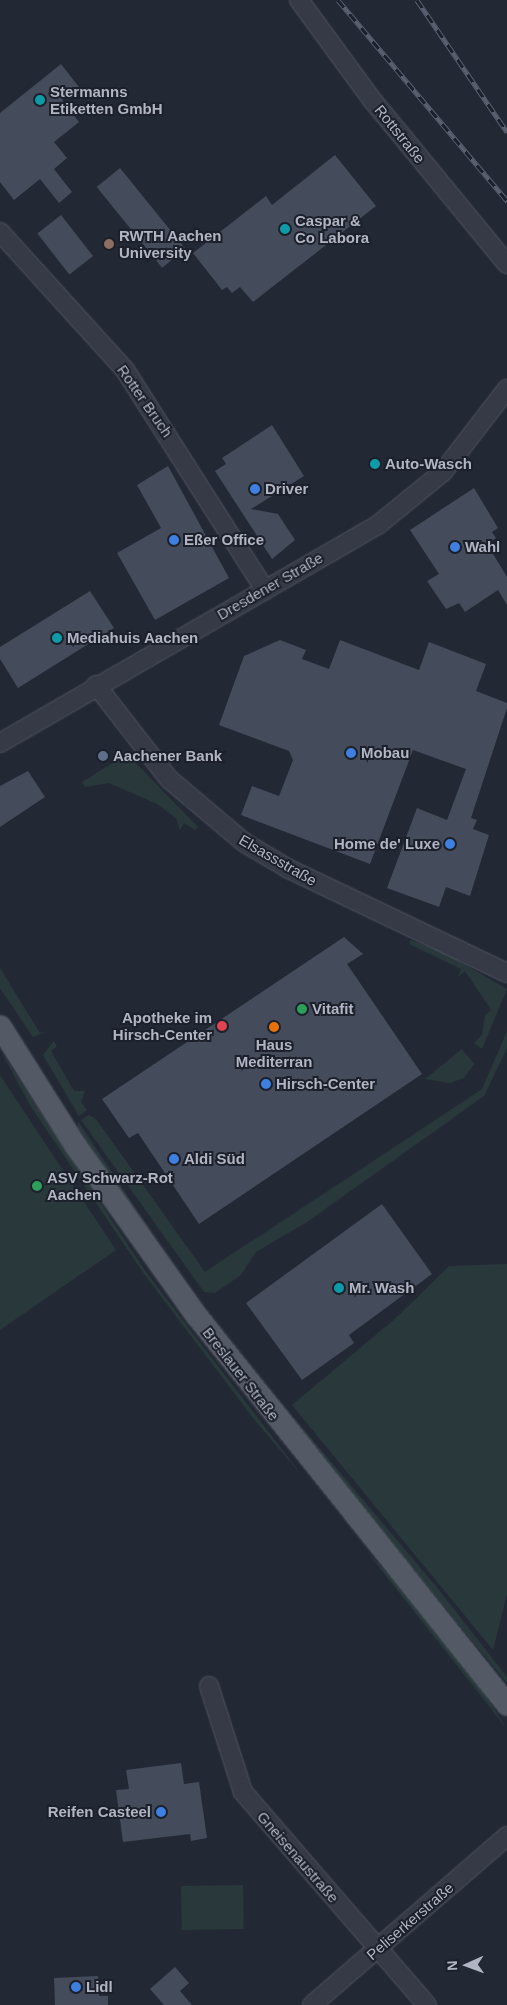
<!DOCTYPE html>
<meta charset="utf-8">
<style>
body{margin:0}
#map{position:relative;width:507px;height:2005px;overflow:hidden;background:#232835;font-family:Helvetica,sans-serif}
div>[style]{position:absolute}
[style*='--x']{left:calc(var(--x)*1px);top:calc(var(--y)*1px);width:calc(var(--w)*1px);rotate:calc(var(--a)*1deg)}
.green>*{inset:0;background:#29383b;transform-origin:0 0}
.building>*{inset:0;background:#444b5a;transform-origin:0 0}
.roads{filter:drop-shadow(0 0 1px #515561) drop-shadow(0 0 1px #515561)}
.minor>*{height:18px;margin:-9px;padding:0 9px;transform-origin:9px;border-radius:9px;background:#363a46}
.major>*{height:21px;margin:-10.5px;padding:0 10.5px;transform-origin:10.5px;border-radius:10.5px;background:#545966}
.rail>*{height:5px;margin-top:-2.5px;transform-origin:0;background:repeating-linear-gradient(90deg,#1b202b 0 9px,#5a606f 0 18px);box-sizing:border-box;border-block:1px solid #5a606f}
.dots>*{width:14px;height:14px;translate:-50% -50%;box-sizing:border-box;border:2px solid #1b202b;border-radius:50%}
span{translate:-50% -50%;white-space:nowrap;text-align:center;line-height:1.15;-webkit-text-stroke:4px #1b202b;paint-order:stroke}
.poi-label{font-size:15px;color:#b1b5c3;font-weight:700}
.left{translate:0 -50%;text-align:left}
.right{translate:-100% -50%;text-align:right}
.street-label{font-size:15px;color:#b1b5c3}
.north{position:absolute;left:442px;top:1940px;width:50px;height:50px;-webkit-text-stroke:4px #1b202b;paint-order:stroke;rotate:268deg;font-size:14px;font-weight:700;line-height:20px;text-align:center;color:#b1b5c3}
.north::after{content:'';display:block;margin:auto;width:18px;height:22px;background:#b1b5c3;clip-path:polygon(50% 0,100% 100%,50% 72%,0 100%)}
</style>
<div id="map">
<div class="green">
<div style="clip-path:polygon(127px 754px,198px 827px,195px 830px,184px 823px,180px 830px,176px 818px,157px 804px,109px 783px,85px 787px,82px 782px)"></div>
<div style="clip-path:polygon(410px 940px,441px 951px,507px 989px,482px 1049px,474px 1043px,482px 1035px,485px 1015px,491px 1010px,465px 971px,458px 977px,461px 969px,409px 944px)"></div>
<div style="clip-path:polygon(0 968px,40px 1033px,48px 1031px,33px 1037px,0 988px)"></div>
<div style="clip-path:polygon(507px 1031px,507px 1048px,484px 1096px,307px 1222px,256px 1252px,241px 1275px,215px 1293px,204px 1292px,81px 1120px,89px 1115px,96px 1119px,205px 1272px,482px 1089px)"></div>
<div style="clip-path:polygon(54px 1041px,57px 1046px,51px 1051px,74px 1091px,85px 1091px,81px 1102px,87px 1110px,79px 1116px,43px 1055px)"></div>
<div style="clip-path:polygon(462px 1049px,474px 1064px,464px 1078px,450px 1083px,425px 1079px)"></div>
<div style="clip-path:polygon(0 1050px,146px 1272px,304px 1478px,253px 1418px,144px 1274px,31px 1107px)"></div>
<div style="clip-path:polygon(0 1075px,116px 1250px,0 1330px)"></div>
<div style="clip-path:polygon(78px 1121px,141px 1216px,153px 1233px,140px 1221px,78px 1128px)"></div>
<div style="clip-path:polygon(507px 1264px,507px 1594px,493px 1650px,292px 1405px,397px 1317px,449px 1266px)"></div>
<div style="clip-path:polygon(263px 1381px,435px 1585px,507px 1677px,507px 1683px,287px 1417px)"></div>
<div style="clip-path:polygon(367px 1552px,399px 1585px,477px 1682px,507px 1729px)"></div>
<div style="left:243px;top:1885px;width:44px;height:62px;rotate:89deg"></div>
</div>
<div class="building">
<div style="clip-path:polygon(61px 64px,79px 87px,62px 100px,79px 122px,54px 142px,67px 158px,54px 169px,72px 192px,59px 203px,40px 179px,14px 200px,0 182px,0 113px)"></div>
<div style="clip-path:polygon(335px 155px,376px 206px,253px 302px,240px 287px,232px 293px,227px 287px,222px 290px,193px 253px,266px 196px,272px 205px)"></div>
<div style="left:120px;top:168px;width:104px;height:30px;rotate:51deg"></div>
<div style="left:61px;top:215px;width:52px;height:30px;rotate:52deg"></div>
<div style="clip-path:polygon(272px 425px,304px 476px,251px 509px,278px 514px,295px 540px,272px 559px,215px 471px,226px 464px,222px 458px)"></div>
<div style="clip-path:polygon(168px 466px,229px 578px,155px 620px,117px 553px,161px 528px,137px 485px)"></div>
<div style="clip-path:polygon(474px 488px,498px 528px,492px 532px,496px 538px,487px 544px,507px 577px,507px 605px,498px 590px,465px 612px,459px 603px,446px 609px,427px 581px,439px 574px,410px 530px)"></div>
<div style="clip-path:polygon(90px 591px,114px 628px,18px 688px,0 659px,0 647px)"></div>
<div style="clip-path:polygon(280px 640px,306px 650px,302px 659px,329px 669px,340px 640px,419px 670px,429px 642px,486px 664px,476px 691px,507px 703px,507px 708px,471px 818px,477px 820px,473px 829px,489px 835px,470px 896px,446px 887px,439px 907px,387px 888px,417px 808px,447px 820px,466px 769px,413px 750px,370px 864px,241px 815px,252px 786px,279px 796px,293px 760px,289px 751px,219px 725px,244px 656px)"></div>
<div style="clip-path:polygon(28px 771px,45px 797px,0 827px,0 786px)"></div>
<div style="clip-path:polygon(344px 937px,363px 954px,347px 964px,422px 1074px,199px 1224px,138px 1133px,129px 1138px,102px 1099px)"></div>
<div style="clip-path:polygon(382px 1204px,432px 1274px,349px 1335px,354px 1343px,302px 1380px,246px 1303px)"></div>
<div style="clip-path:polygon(181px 1763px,184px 1784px,199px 1782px,207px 1838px,191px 1841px,190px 1834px,123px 1842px,116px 1790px,129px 1789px,126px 1770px)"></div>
<div style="clip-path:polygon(175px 1967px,189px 1983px,180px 1991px,192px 2005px,164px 2005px,150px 1989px)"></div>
<div style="clip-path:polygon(98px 1976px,99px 1996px,108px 1996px,108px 2005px,55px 2005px,54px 1978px)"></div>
</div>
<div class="roads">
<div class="minor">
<div style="--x:299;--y:0;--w:125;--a:53.8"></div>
<div style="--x:373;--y:101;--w:211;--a:50.6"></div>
<div style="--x:0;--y:232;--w:186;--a:47.8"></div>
<div style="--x:125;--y:370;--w:261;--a:57.5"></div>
<div style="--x:96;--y:685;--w:119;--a:52.2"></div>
<div style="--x:169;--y:779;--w:99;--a:40.1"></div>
<div style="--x:245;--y:843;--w:51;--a:30.6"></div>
<div style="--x:289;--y:869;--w:242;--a:25.5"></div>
<div style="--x:0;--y:743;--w:438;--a:-30"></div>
<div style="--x:379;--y:524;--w:82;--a:-39.1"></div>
<div style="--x:443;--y:472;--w:105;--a:-52.4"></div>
<div style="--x:209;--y:1686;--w:111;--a:72.2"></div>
<div style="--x:243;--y:1792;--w:281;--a:49.2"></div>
<div style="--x:312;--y:2005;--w:258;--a:-40.9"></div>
</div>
<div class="major">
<div style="--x:0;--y:1026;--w:141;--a:57.8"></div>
<div style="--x:75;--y:1145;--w:209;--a:54.6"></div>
<div style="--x:196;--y:1315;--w:498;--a:51.4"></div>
</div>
</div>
<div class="rail">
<div style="--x:338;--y:0;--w:263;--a:49.9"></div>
<div style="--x:417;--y:0;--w:160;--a:55.7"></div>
</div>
<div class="dots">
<div style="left:40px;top:100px;background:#0f9aa8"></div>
<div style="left:285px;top:229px;background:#0f9aa8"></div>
<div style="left:109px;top:244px;background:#8d6e63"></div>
<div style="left:375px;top:464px;background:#0f9aa8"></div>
<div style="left:255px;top:489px;background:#3f7fe0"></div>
<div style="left:174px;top:540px;background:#3f7fe0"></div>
<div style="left:455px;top:547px;background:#3f7fe0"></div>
<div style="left:57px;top:638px;background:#0f9aa8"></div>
<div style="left:351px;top:753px;background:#3f7fe0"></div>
<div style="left:103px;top:756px;background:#5c6f8a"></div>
<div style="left:450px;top:844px;background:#3f7fe0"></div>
<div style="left:302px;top:1009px;background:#2e9e5b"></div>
<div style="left:222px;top:1026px;background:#e0444e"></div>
<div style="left:274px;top:1027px;background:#e8710a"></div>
<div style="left:266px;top:1084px;background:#3f7fe0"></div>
<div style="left:174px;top:1159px;background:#3f7fe0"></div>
<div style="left:37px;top:1186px;background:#2e9e5b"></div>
<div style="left:339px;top:1288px;background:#0f9aa8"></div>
<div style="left:161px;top:1812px;background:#3f7fe0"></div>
<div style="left:76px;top:1987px;background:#3f7fe0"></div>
</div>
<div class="poi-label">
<span class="left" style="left:50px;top:100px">Stermanns<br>Etiketten GmbH</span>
<span class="left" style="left:295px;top:229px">Caspar &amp;<br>Co Labora</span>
<span class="left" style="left:119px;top:244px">RWTH Aachen<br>University</span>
<span class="left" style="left:385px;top:464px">Auto-Wasch</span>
<span class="left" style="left:265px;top:489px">Driver</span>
<span class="left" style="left:184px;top:540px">Eßer Office</span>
<span class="left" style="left:465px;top:547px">Wahl</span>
<span class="left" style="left:67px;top:638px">Mediahuis Aachen</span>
<span class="left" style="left:361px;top:753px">Mobau</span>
<span class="left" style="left:113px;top:756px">Aachener Bank</span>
<span class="right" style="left:440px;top:844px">Home de' Luxe</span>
<span class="left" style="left:312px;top:1009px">Vitafit</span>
<span class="right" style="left:212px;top:1026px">Apotheke im<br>Hirsch-Center</span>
<span style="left:274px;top:1053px">Haus<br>Mediterran</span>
<span class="left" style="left:276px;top:1084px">Hirsch-Center</span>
<span class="left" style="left:184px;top:1159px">Aldi Süd</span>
<span class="left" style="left:47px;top:1186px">ASV Schwarz-Rot<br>Aachen</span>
<span class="left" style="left:349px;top:1288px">Mr. Wash</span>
<span class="right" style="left:151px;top:1812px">Reifen Casteel</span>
<span class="left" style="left:86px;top:1987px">Lidl</span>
</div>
<div class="street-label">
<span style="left:400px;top:134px;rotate:51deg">Rottstraße</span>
<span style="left:145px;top:401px;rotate:55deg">Rotter Bruch</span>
<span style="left:270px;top:586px;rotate:-30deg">Dresdener Straße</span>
<span style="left:278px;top:860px;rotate:30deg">Elsassstraße</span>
<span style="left:241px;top:1374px;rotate:52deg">Breslauer Straße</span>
<span style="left:298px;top:1857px;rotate:49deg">Gneisenaustraße</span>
<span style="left:410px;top:1921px;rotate:-41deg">Peliserkerstraße</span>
</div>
<div class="north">N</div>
</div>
